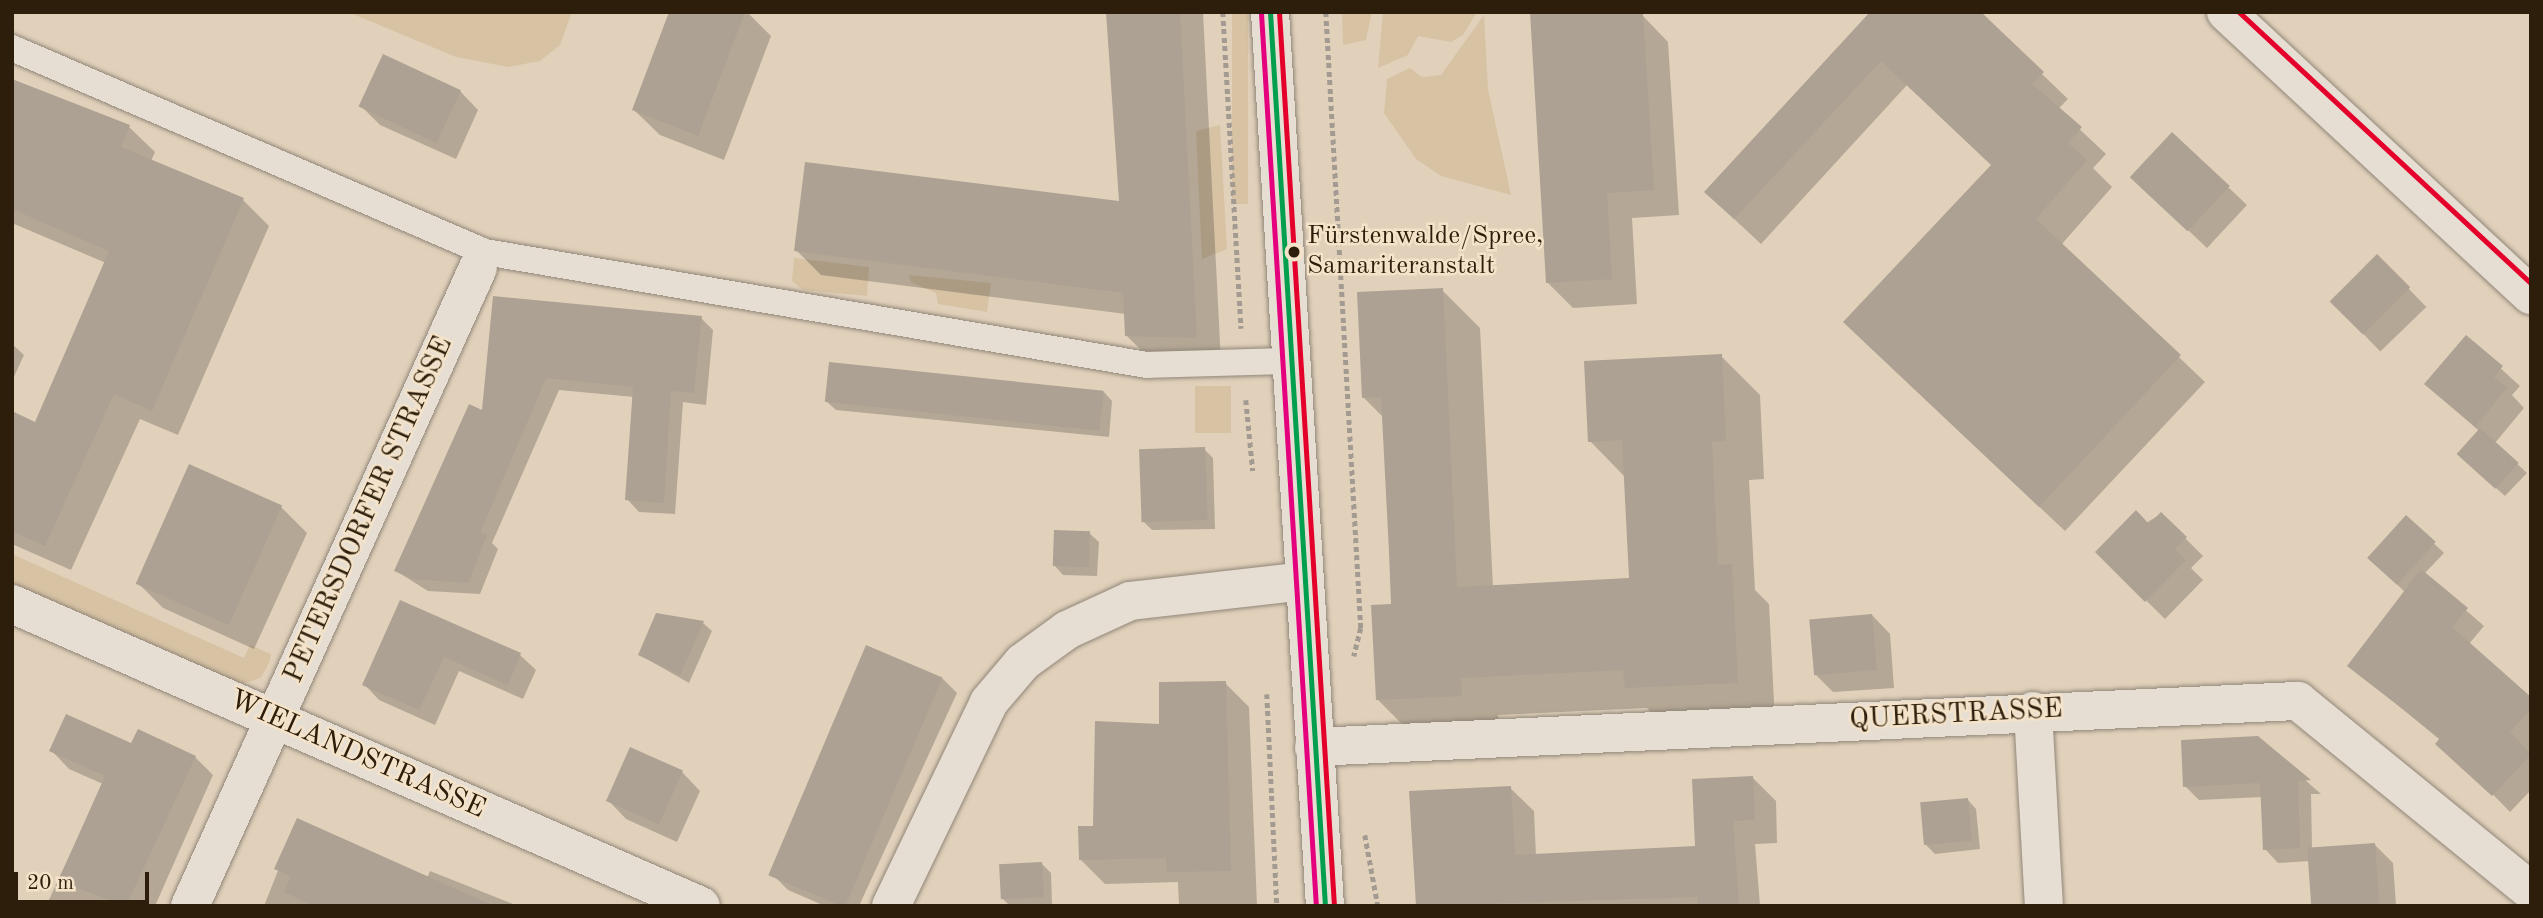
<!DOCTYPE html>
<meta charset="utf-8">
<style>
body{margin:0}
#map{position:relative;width:2543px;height:918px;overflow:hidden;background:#e1d1bb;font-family:"Old Standard TT",serif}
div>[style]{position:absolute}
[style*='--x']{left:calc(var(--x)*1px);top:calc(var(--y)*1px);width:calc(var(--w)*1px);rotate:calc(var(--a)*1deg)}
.green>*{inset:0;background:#d7c2a4;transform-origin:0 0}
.shadow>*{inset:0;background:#0003;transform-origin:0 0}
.building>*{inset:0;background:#aca192;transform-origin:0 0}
.path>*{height:4.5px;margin-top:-2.25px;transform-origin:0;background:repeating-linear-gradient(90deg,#a39b91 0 5px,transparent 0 8.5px)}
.roads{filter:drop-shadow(0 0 2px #918678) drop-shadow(0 0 2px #918678)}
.lane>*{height:26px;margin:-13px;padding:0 13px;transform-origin:13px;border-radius:13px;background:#e6ded3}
.street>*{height:38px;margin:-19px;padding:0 19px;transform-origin:19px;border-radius:19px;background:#e6ded3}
.secondary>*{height:38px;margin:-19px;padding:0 19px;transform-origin:19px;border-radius:19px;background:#e6ded3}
.bus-1>*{height:5px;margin:-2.5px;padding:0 2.5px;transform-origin:2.5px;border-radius:2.5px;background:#029f4e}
.bus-2>*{height:5px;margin:-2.5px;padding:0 2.5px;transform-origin:2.5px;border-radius:2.5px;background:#e5007d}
.bus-3>*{height:5px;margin:-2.5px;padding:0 2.5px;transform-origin:2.5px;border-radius:2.5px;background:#e4002b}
.dots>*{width:19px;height:19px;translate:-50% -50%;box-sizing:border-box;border:4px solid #f5e3c9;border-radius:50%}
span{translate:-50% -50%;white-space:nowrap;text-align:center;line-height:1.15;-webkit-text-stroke:5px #f5e3c9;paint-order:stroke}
.bus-label{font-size:26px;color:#2c1e0b}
.left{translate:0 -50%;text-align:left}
.street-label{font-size:28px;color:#2c1e0b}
.frame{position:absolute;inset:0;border:14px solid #2c1e0b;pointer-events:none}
.scale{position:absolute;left:14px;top:872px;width:135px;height:32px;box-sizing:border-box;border:4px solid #2c1e0b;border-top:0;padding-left:9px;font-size:21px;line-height:24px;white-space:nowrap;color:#2c1e0b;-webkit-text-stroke:5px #f5e3c9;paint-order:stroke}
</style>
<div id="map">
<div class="green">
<div style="clip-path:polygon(348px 12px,572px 12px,560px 45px,540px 61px,508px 67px,456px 57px)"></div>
<div style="left:1232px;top:12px;width:16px;height:192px"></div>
<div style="clip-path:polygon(1342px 12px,1372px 12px,1366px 40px,1343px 45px)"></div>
<div style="clip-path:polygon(1383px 12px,1477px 12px,1463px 35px,1451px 42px,1418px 36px,1408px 55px,1378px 68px)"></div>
<div style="clip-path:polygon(1484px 15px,1488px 89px,1511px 195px,1441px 176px,1416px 159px,1384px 113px,1387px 79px,1410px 68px,1422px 77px,1441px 75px)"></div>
<div style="clip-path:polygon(1220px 125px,1227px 249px,1202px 259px,1196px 131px)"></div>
<div style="clip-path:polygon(794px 258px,869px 267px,867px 296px,803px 290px,792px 281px)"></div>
<div style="clip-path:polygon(909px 275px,991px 283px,987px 312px,938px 304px,936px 293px,911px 282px)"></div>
<div style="left:1195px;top:386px;width:36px;height:47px"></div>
<div style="clip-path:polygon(12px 554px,244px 658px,250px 645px,271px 654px,269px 663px,261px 678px,234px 686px,12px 589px)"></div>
</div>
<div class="shadow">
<div style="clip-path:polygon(670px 12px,747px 12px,771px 36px,724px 160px,660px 135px,634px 110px)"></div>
<div style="clip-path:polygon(1108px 12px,1203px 12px,1221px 362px,1152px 361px,1127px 336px,1126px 314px,821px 275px,796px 250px,1121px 203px)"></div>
<div style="clip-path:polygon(1532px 12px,1628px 12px,1643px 16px,1668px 42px,1679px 215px,1632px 218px,1637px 304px,1573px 308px,1547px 282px)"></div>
<div style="clip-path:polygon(1872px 12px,1977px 12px,2068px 99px,2058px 109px,2106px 154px,2093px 168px,2112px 187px,2061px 245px,2205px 382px,2065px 531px,1870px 347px,1993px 166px,1907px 85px,1761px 244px,1732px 217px)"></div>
<div style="clip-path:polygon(12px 80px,129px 127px,155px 152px,151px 161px,243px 200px,269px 226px,178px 435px,140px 419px,71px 570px,12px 544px,12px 413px,36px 424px,106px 263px,12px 223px)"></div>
<div style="clip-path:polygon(460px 91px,478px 110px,456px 159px,380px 125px,362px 107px)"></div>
<div style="clip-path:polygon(2172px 134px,2247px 205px,2207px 248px,2150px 194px)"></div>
<div style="left:2377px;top:256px;width:71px;height:64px;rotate:46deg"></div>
<div style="clip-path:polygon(1442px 290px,1480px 328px,1493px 587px,1630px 580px,1625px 477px,1590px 441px,1721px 356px,1760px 395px,1764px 479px,1749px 480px,1755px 590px,1769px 604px,1775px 721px,1665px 726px,1647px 708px,1498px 715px,1500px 734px,1416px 738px,1378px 700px,1393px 606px,1384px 418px,1364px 398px)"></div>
<div style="clip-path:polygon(495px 298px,701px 318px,713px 330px,706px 405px,683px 402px,675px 514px,639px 512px,627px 499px,634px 397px,559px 390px,492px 543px,498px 549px,480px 594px,428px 591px,396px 571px,483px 412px)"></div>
<div style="clip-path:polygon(2466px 337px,2520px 386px,2512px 395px,2524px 408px,2495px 443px,2527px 473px,2505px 496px,2468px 463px,2479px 431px,2427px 384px)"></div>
<div style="clip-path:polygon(12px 344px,24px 355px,12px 381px)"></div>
<div style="clip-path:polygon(1103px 391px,1112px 401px,1109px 437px,836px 410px,826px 401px)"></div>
<div style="clip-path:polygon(1204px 449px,1213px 458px,1215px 529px,1152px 530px,1143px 521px)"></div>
<div style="clip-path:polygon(281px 507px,307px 533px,254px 649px,163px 608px,137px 582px)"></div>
<div style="clip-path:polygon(2161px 514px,2203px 556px,2191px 568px,2203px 580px,2165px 619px,2097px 552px)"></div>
<div style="clip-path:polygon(2406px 517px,2444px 553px,2424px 574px,2484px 626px,2469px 644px,2531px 699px,2531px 790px,2510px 812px,2440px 740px,2349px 665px,2405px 592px,2368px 557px)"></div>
<div style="clip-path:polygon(1089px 533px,1099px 542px,1097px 576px,1063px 575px,1054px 565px)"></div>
<div style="clip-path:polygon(401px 602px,520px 655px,536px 670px,523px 699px,459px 671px,435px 725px,379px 700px,364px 684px)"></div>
<div style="clip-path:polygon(1872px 615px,1890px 634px,1894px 688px,1833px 692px,1814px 673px)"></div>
<div style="clip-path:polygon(703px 623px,712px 631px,689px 683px,640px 655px)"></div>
<div style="clip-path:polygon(942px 678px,957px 693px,859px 906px,825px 906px,788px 890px,773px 875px)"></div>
<div style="clip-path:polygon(1225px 683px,1249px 707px,1257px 906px,1179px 906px,1178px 882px,1105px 884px,1081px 860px,1095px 828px)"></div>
<div style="clip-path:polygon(2258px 738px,2321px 794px,2311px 794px,2312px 848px,2375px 845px,2393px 863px,2396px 905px,2457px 906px,2313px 906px,2310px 861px,2278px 863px,2265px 849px,2263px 797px,2199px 800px,2185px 786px)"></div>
<div style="clip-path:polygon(132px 745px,195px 757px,213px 775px,155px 906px,46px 906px,103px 784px,69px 769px,52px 751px)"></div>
<div style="clip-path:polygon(682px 772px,700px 791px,677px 842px,626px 819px,608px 800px)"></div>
<div style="clip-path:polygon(1752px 777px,1776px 801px,1777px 843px,1755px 844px,1760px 905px,1794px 906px,1417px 906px,1510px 788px,1534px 811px,1536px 856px,1697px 848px)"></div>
<div style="clip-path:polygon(1967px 799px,1976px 809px,1980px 849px,1935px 854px,1926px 845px)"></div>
<div style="clip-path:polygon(298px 820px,427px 878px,430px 871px,518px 906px,264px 906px)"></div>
<div style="clip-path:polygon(1042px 864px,1051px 873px,1052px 905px,1010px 906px,1002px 898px)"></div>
</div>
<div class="building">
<div style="clip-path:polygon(669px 12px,745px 12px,698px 136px,632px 110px)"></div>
<div style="clip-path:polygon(1106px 12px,1180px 12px,1197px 338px,1125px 336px,1123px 293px,794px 251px,805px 162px,1119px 201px)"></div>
<div style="clip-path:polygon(1530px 12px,1643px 14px,1654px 190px,1607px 193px,1612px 279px,1546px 283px)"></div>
<div style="clip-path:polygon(1870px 12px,1981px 12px,2044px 72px,2032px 84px,2082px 127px,2068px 143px,2087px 160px,2036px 219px,2181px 355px,2039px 507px,1843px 322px,1991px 165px,1881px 61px,1734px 219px,1704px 192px)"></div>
<div style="left:383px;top:54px;width:86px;height:58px;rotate:25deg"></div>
<div style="clip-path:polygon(12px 79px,130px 125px,121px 147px,244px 198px,152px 411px,114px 394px,45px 546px,12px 531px,12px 411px,35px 422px,109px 251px,12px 209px)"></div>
<div style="left:2172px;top:132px;width:79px;height:62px;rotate:43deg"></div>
<div style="left:2377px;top:254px;width:47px;height:67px;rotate:45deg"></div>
<div style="clip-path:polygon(1443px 288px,1457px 587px,1629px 578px,1622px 440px,1588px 442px,1584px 361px,1722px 354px,1726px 441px,1712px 442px,1718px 565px,1732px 564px,1738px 683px,1625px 688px,1623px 670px,1461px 678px,1462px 696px,1376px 700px,1371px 605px,1391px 604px,1389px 552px,1381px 397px,1362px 398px,1357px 292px)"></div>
<div style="clip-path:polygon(493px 296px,702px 316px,694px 393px,671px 391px,664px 503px,625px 500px,633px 387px,546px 378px,480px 533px,487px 535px,468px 583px,414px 579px,394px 571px,469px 404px,482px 410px)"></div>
<div style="clip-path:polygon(2466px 335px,2503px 366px,2494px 377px,2507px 388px,2475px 427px,2424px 384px)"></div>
<div style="left:829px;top:362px;width:276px;height:40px;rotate:6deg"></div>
<div style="left:2480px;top:428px;width:52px;height:35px;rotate:42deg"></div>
<div style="left:1205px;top:447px;width:73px;height:66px;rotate:88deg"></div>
<div style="left:189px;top:464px;width:102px;height:131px;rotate:24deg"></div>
<div style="clip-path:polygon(2136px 510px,2149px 524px,2161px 512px,2187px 537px,2175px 549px,2186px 560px,2145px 602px,2095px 552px)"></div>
<div style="left:2406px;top:515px;width:40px;height:58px;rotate:42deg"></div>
<div style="left:1054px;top:530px;width:36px;height:36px;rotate:2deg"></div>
<div style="clip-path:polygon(2421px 569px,2468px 608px,2452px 627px,2531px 697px,2531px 709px,2510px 732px,2531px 754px,2492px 796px,2435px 744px,2440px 738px,2347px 666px)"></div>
<div style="clip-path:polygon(400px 600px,521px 653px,508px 685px,444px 657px,419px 710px,362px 685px)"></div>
<div style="clip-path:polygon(656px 613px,704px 621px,680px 675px,638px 655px)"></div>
<div style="left:1872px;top:614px;width:56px;height:63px;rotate:85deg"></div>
<div style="left:866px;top:645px;width:83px;height:250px;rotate:23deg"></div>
<div style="clip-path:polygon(1226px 681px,1231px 871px,1167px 872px,1166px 858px,1079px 860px,1078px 826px,1093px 826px,1095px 721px,1159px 724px,1159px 682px)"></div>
<div style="clip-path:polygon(66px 714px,131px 743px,138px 729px,196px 756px,126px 906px,58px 881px,105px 776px,49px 751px)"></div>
<div style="clip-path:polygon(2258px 736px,2311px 780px,2298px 781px,2300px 848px,2263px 850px,2260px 783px,2183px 787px,2181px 740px)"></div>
<div style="left:630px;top:747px;width:58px;height:59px;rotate:24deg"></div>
<div style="clip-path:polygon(1753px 776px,1755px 820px,1733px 821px,1739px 906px,1698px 906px,1698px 897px,1416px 906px,1409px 791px,1511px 786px,1515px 855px,1695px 846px,1692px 779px)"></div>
<div style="left:1968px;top:798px;width:43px;height:48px;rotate:85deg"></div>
<div style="clip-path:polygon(297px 818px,494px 906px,314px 906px,284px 892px,291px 876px,274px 869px)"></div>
<div style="left:2375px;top:843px;width:63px;height:68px;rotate:86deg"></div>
<div style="left:1042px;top:862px;width:35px;height:43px;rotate:87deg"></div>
</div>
<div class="path">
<div style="--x:1223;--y:12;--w:317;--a:86.7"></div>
<div style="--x:1326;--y:12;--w:617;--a:86.75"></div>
<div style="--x:1361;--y:628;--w:29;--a:104"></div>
<div style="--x:1246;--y:400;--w:71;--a:84.4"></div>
<div style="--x:1267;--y:694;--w:212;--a:87.3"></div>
<div style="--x:1365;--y:835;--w:72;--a:79.6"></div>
</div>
<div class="roads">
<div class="lane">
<div style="--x:12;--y:48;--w:515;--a:23.33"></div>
<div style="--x:485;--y:252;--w:672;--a:9.69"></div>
<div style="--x:1147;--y:365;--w:145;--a:-1.6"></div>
</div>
<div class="street">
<div style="--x:12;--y:604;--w:752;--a:23.67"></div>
<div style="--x:2033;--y:711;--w:195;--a:86.8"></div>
<div style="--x:1314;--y:747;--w:985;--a:-2.68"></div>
<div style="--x:2298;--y:701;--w:301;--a:39.2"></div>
<div style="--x:190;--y:906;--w:700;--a:-65.71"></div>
<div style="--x:891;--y:906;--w:226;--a:-64.3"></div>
<div style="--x:989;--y:702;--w:52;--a:-49.6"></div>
<div style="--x:1023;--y:662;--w:54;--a:-36"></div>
<div style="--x:1067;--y:630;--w:69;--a:-24.7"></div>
<div style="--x:1130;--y:601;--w:176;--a:-6.5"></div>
</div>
<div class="secondary">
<div style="--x:1270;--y:12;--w:896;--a:86.48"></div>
<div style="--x:2226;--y:12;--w:416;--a:42.9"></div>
</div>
</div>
<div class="bus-1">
<div style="--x:1270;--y:12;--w:896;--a:86.48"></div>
</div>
<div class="bus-2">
<div style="--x:1261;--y:13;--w:895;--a:86.48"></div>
</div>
<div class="bus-3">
<div style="--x:1279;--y:12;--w:895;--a:86.48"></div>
<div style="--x:2239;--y:12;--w:398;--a:42.9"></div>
</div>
<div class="dots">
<div style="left:1294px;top:252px;background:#2c1e0b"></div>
</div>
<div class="bus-label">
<span class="left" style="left:1307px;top:252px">Fürstenwalde/Spree,<br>Samariteranstalt</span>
</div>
<div class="street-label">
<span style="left:369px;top:510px;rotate:-66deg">PETERSDORFER STRASSE</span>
<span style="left:1956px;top:715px;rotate:-3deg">QUERSTRASSE</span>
<span style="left:357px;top:755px;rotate:24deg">WIELANDSTRASSE</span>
</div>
<div class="frame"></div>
<div class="scale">20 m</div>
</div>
